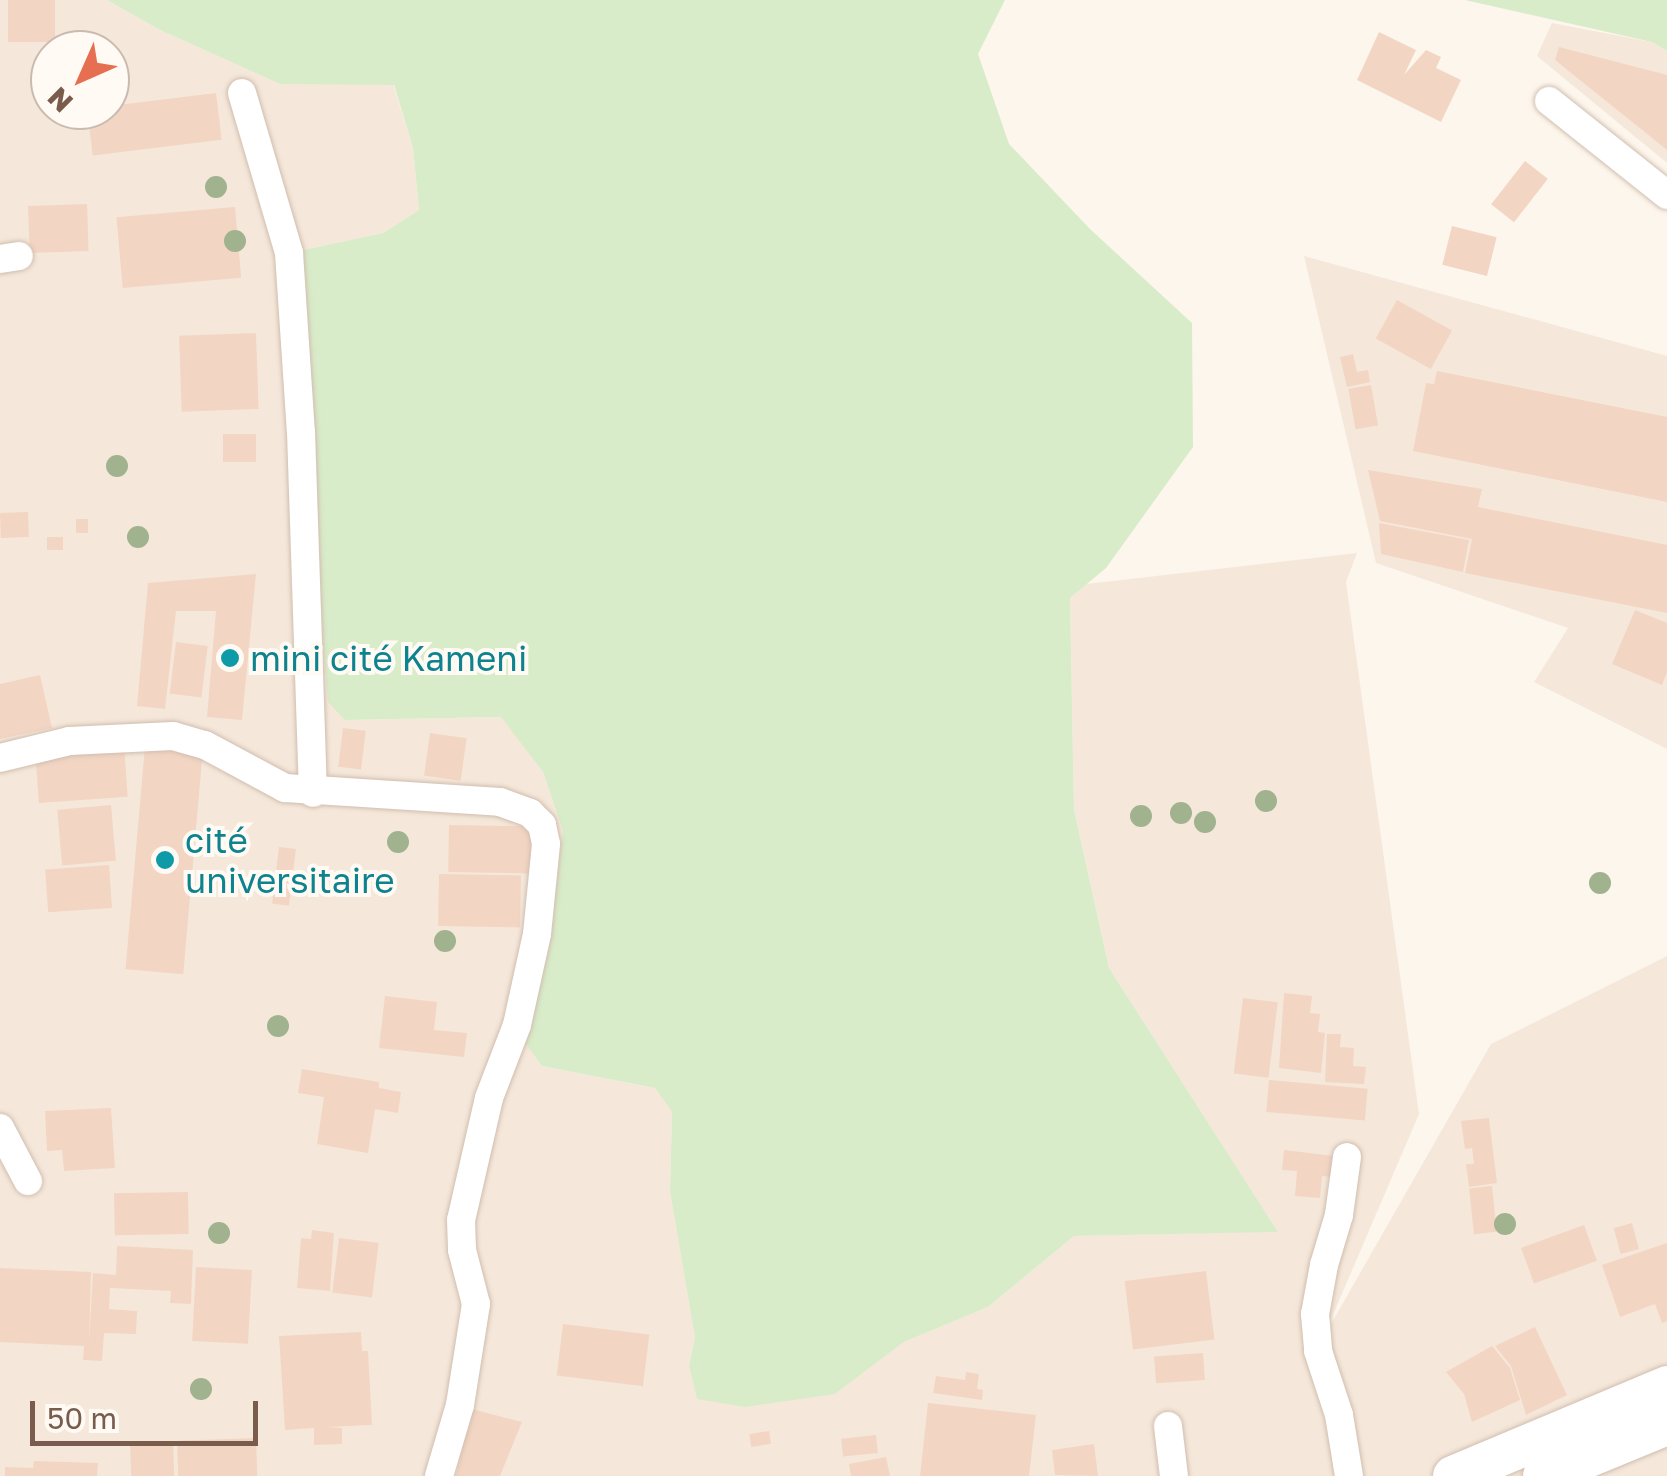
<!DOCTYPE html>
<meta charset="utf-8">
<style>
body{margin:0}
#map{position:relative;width:1667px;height:1476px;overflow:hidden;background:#fdf6ec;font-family:"Golos Text",sans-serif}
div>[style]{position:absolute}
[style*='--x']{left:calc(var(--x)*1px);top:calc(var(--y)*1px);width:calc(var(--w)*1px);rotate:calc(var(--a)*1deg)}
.residential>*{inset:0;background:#f5e8da}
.green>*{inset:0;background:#d8ecc9}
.building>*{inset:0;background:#f3d5c3;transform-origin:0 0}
.roads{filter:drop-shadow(0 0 2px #d1beb0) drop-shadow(0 0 2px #d1beb0)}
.street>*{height:28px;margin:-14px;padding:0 14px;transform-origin:14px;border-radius:14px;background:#fff}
.secondary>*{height:40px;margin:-20px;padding:0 20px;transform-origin:20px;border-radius:20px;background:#fff}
.trees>*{width:22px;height:22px;margin:-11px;border-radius:50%;background:#a0b28e}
.dots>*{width:28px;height:28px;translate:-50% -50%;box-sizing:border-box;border:5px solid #fffaf3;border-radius:50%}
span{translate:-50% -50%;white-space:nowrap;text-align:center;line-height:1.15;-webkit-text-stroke:8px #fffaf3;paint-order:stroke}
.culture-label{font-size:35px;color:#0d838f}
.left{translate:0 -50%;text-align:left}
.north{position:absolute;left:30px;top:30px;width:100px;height:100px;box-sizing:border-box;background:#fffaf3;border:2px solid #cabbb1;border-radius:50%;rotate:225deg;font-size:28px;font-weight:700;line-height:40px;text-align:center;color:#7a5c4d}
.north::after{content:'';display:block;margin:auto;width:35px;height:45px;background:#e76f51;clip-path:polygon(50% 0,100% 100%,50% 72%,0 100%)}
.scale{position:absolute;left:30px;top:1401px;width:228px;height:45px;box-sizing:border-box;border:5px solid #7a5c4d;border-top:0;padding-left:12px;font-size:30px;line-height:35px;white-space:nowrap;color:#7a5c4d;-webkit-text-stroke:8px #fffaf3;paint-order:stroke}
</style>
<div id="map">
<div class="residential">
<div style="clip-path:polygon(evenodd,0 0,107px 0,158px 29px,280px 84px,393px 84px,413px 148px,419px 210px,383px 233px,289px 253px,346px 720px,502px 717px,543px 772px,563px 831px,526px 1043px,542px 1066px,655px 1088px,672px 1112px,670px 1192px,695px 1338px,689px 1365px,835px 1394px,904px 1342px,988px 1307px,1074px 1236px,1277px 1231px,1109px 968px,1074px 810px,1070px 598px,1086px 584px,1357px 553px,1346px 582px,1419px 1114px,1323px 1338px,1491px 1044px,1667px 956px,1667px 1476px,0 1476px,0 0,50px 50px,110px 50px,110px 110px,50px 110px,50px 50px)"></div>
<div style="clip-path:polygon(1552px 23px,1652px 42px,1667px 51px,1667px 163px,1537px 56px)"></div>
<div style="clip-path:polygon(1304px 256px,1667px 356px,1667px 749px,1534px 682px,1568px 628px,1376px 563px)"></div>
</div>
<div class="green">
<div style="clip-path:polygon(107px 0,1005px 0,978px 54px,1009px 144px,1090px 229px,1192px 323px,1193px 447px,1106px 568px,1070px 598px,1074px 810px,1109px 968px,1278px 1232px,1074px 1236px,988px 1307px,904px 1342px,835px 1394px,745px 1407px,697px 1399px,689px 1365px,695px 1338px,670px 1192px,672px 1112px,655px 1088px,542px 1066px,525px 1043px,563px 831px,543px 772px,501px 717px,345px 720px,328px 702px,289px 253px,383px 233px,419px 210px,413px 148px,394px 85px,280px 84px,158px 29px)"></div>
<div style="clip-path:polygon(1465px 0,1667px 0,1667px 51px,1652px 42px)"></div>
</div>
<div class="building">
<div style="left:8px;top:0;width:47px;height:42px"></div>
<div style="clip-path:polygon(1379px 32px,1416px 50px,1404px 75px,1426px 50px,1441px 57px,1436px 68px,1461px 80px,1441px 122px,1357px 80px)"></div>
<div style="clip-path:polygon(1559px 47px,1667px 75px,1667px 150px,1555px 60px)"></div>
<div style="left:216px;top:93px;width:47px;height:130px;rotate:83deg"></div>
<div style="left:1525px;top:161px;width:29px;height:55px;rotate:38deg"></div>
<div style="left:87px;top:204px;width:47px;height:59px;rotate:88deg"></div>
<div style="left:235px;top:207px;width:71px;height:119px;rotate:85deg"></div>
<div style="left:1452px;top:226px;width:46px;height:40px;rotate:14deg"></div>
<div style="left:1397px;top:300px;width:63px;height:44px;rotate:29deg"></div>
<div style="left:256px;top:333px;width:76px;height:77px;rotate:88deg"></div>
<div style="clip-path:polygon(1353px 354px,1357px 372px,1368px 370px,1370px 382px,1347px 387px,1340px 357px)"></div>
<div style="clip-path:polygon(1437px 371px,1667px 417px,1667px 502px,1413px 451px,1426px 383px,1434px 384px)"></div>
<div style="left:1371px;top:385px;width:41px;height:23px;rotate:80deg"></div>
<div style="left:223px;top:434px;width:33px;height:28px"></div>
<div style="clip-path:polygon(1368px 470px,1482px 489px,1478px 507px,1667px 545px,1667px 613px,1465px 573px,1472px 539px,1380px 521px)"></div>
<div style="left:28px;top:512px;width:25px;height:28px;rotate:88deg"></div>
<div style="left:76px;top:519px;width:12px;height:14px"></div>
<div style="clip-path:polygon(1379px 523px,1469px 540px,1463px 572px,1381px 554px)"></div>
<div style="left:47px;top:537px;width:16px;height:13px"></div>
<div style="clip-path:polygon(256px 574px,242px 720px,207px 717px,216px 611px,176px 611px,165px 709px,137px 706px,148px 583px)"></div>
<div style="clip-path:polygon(1635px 610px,1667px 623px,1667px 672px,1662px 685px,1612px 664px)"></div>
<div style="left:176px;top:642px;width:32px;height:52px;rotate:7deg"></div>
<div style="clip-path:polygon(40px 675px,52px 728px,0 739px,0 684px)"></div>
<div style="left:343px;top:728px;width:23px;height:39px;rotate:7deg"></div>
<div style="left:430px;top:733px;width:37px;height:43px;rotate:8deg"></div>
<div style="left:124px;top:745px;width:52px;height:89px;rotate:86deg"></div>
<div style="left:145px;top:746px;width:58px;height:224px;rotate:5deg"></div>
<div style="left:111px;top:805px;width:56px;height:54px;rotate:85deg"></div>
<div style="left:449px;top:825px;width:85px;height:47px;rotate:1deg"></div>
<div style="left:279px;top:847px;width:17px;height:57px;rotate:7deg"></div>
<div style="left:109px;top:865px;width:43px;height:64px;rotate:86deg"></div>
<div style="left:439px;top:874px;width:82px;height:52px;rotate:1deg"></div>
<div style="clip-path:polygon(1284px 993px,1312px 996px,1310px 1013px,1320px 1014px,1318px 1032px,1325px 1033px,1321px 1073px,1279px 1068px)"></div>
<div style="clip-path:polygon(385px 996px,437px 1002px,434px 1030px,467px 1033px,464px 1057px,379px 1048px)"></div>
<div style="left:1243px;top:998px;width:35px;height:76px;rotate:7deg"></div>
<div style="clip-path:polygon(1327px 1034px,1341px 1034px,1340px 1047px,1354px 1048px,1353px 1066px,1366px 1067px,1364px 1084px,1325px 1082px)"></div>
<div style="clip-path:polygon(302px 1069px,379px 1082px,379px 1088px,401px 1092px,398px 1113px,375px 1109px,368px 1153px,317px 1144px,324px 1097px,298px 1093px)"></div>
<div style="left:1269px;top:1080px;width:99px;height:32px;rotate:5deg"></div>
<div style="clip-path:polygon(111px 1108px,115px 1168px,64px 1171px,62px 1150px,47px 1151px,45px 1111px)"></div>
<div style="clip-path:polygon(1489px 1118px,1497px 1183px,1469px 1187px,1466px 1164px,1474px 1164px,1472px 1148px,1465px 1149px,1461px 1121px)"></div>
<div style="clip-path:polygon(1284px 1150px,1334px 1156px,1332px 1177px,1322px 1176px,1320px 1198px,1295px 1196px,1297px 1171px,1282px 1170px)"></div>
<div style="left:1492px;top:1186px;width:46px;height:23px;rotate:84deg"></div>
<div style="left:188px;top:1192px;width:42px;height:74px;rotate:89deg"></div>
<div style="left:1632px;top:1223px;width:27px;height:19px;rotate:75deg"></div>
<div style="left:1584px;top:1225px;width:38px;height:67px;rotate:70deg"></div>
<div style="clip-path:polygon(312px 1230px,334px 1233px,330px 1291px,297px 1288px,301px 1238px,311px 1239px)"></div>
<div style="left:339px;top:1238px;width:40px;height:55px;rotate:7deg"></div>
<div style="clip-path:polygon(1667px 1243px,1667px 1321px,1662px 1323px,1655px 1304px,1620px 1317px,1602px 1265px)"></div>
<div style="clip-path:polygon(117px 1246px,193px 1250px,191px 1304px,170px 1303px,171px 1291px,110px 1288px,109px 1309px,137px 1311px,136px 1334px,104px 1333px,102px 1361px,83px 1360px,84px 1346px,0 1342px,0 1268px,91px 1272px,89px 1343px,93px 1273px,116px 1275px)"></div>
<div style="left:196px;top:1267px;width:56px;height:74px;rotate:3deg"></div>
<div style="left:1206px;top:1271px;width:69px;height:82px;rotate:83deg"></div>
<div style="left:563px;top:1324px;width:87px;height:52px;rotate:7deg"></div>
<div style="clip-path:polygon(1535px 1327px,1567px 1395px,1526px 1415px,1511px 1366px,1495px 1346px)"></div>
<div style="clip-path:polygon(361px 1332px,362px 1351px,368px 1351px,372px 1425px,327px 1427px,342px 1428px,342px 1444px,314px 1445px,314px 1428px,285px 1430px,279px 1336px)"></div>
<div style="clip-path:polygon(1492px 1346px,1510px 1368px,1520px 1400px,1472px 1422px,1464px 1394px,1446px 1372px)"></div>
<div style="left:1203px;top:1353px;width:27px;height:49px;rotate:86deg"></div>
<div style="clip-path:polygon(966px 1372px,979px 1374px,977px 1389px,983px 1390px,982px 1400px,933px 1393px,936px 1376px,965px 1380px)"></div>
<div style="clip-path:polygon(928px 1403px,1036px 1415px,1029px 1476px,920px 1476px)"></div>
<div style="clip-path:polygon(472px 1409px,522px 1422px,500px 1476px,456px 1476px)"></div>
<div style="left:769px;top:1431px;width:13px;height:20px;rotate:81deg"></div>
<div style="left:876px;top:1435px;width:18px;height:35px;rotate:84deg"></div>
<div style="left:256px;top:1438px;width:38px;height:79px;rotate:88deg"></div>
<div style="left:173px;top:1442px;width:34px;height:43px;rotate:88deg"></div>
<div style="clip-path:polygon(1094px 1444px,1098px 1476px,1055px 1475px,1052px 1450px)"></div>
<div style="clip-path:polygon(886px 1457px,890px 1476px,851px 1476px,849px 1464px)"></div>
<div style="clip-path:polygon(34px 1461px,98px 1463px,97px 1476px,5px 1476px,5px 1467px,33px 1468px)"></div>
</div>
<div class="roads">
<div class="street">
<div style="--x:242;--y:93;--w:167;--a:73.6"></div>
<div style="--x:289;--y:253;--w:179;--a:86.2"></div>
<div style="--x:301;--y:432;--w:361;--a:88.1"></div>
<div style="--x:1549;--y:101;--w:151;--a:38.5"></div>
<div style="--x:0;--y:259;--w:19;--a:-9"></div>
<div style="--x:0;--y:758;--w:71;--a:-13.8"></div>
<div style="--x:69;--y:741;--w:104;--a:-2.8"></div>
<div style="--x:173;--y:736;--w:33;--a:16"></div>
<div style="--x:205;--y:745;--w:91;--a:28.3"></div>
<div style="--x:285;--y:788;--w:215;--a:3.7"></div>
<div style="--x:500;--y:802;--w:32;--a:20"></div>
<div style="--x:530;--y:813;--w:17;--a:45"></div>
<div style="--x:542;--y:825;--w:19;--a:78"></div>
<div style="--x:546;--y:844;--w:90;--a:95.7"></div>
<div style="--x:537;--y:934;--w:93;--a:102.4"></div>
<div style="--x:517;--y:1025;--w:78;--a:111"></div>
<div style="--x:489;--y:1098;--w:125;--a:102.9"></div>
<div style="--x:461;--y:1220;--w:30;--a:88"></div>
<div style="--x:462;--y:1250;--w:56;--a:75.5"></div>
<div style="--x:476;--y:1304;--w:102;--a:99"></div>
<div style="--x:460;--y:1405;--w:74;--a:106.5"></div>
<div style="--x:0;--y:1128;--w:60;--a:62.2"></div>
<div style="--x:1347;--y:1157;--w:59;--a:97.9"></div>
<div style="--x:1339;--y:1215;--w:52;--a:106.7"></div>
<div style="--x:1324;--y:1265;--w:50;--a:100.4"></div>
<div style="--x:1315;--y:1314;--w:37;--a:85"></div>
<div style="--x:1318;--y:1351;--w:67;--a:71.8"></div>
<div style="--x:1339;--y:1415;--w:62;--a:80.7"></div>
<div style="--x:1168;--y:1426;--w:50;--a:83.2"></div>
</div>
<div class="secondary">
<div style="--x:1453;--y:1476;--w:232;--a:-22.8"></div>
<div style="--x:1543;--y:1476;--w:134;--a:-22.4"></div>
</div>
</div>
<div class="trees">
<div style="left:216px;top:187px"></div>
<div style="left:235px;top:241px"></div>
<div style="left:117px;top:466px"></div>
<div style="left:138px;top:537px"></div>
<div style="left:1266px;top:801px"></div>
<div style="left:1181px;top:813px"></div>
<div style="left:1141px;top:816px"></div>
<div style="left:1205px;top:822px"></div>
<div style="left:398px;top:842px"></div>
<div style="left:1600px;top:883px"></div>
<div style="left:445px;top:941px"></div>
<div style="left:278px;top:1026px"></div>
<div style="left:1505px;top:1224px"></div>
<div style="left:219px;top:1233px"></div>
<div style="left:201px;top:1389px"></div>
</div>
<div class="dots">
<div style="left:230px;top:658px;background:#0f9aa8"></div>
<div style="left:165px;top:860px;background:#0f9aa8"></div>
</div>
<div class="culture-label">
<span class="left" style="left:250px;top:658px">mini cité Kameni</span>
<span class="left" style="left:185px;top:860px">cité<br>universitaire</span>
</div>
<div class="north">N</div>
<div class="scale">50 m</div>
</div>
